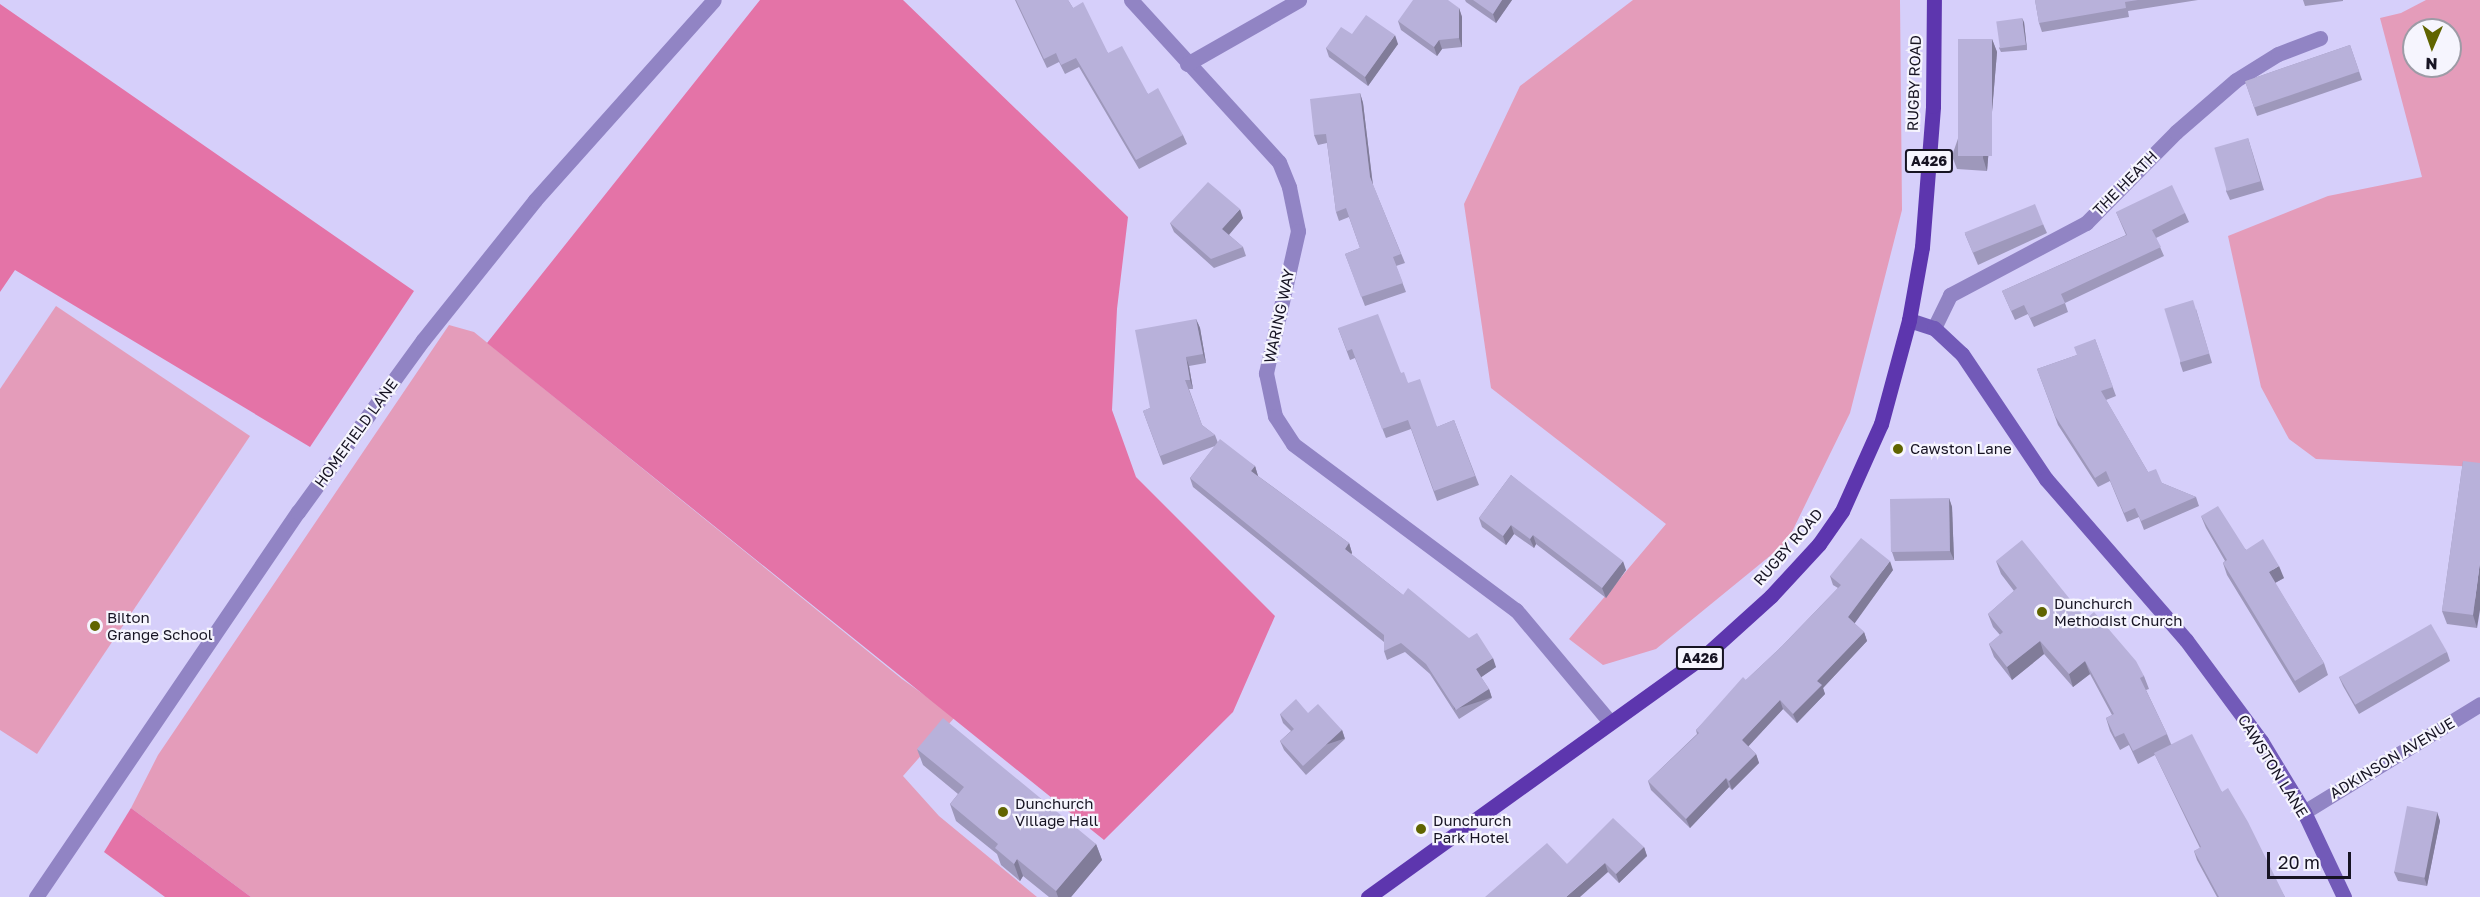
<!DOCTYPE html>
<style>
body{margin:0}
#map{position:relative;width:2480px;height:897px;overflow:hidden;background:#d6cffa;font-family:"Golos Text",sans-serif}
div>[style]{position:absolute}
[style*='--x']{left:calc(var(--x)*1px);top:calc(var(--y)*1px);width:calc(var(--w)*1px);rotate:calc(var(--a)*1deg)}
.green>*{inset:0;background:#e49cba}
.forest>*{inset:0;background:#e473a7}
.street>*{height:15px;margin:-7.5px;padding:0 7.5px;transform-origin:7.5px;border-radius:7.5px;background:#9184c4}
.secondary>*{height:15px;margin:-7.5px;padding:0 7.5px;transform-origin:7.5px;border-radius:7.5px;background:#725ab8}
.primary>*{height:15px;margin:-7.5px;padding:0 7.5px;transform-origin:7.5px;border-radius:7.5px;background:#5d36ae}
.wall>*{inset:0;background:#9e98bb;transform-origin:0 0}
.shaded-wall>*{inset:0;background:#817c99;transform-origin:0 0}
.building>*{inset:0;background:#b8b1da;transform-origin:0 0}
.dots>*{width:16px;height:16px;translate:-50% -50%;box-sizing:border-box;border:3px solid #f6f5fe;border-radius:50%}
span{translate:-50% -50%;white-space:nowrap;text-align:center;line-height:1.15;-webkit-text-stroke:4.5px #f6f5fe;paint-order:stroke}
.shield-label span{padding:2px 4px;background:#f6f5fe;border:2px solid;border-radius:4px;-webkit-text-stroke-width:0}
.shield-label{font-size:14px;color:#171423;font-weight:700}
.street-label{font-size:15px;color:#171423}
.poi-label{font-size:15px;color:#171423}
.left{translate:0 -50%;text-align:left}
.north{position:absolute;left:2402px;top:18px;width:60px;height:60px;box-sizing:border-box;background:#f6f5fe;border:2px solid #9d9ba6;border-radius:50%;rotate:182deg;font-size:16px;font-weight:700;line-height:24px;text-align:center;color:#171423}
.north::after{content:'';display:block;margin:auto;width:21px;height:27px;background:#606400;clip-path:polygon(50% 0,100% 100%,50% 72%,0 100%)}
.scale{position:absolute;left:2267px;top:852px;width:84px;height:27px;box-sizing:border-box;border:3px solid #171423;border-top:0;padding-left:8px;font-size:18px;line-height:21px;white-space:nowrap;color:#171423;-webkit-text-stroke:4px #f6f5fe;paint-order:stroke}
</style>
<div id="map">
<div class="green">
<div style="clip-path:polygon(1633px 0,1900px 0,1902px 210px,1850px 413px,1787px 542px,1656px 649px,1603px 665px,1569px 639px,1666px 524px,1491px 388px,1464px 204px,1520px 86px)"></div>
<div style="clip-path:polygon(evenodd,2426px 0,2480px 0,2480px 467px,2316px 459px,2289px 439px,2261px 387px,2228px 236px,2328px 196px,2422px 177px,2380px 18px,2401px 13px,2426px 0,2414px 30px,2450px 30px,2450px 66px,2414px 66px,2414px 30px)"></div>
<div style="clip-path:polygon(56px 306px,250px 436px,37px 754px,0 730px,0 389px)"></div>
<div style="clip-path:polygon(449px 325px,474px 332px,902px 679px,955px 717px,903px 776px,939px 816px,1037px 897px,251px 897px,131px 808px,158px 755px)"></div>
</div>
<div class="forest">
<div style="clip-path:polygon(760px 0,903px 0,1128px 217px,1117px 309px,1112px 410px,1136px 477px,1275px 616px,1233px 712px,1104px 840px,487px 343px)"></div>
<div style="clip-path:polygon(0 4px,414px 291px,310px 447px,15px 270px,0 292px)"></div>
<div style="clip-path:polygon(131px 808px,251px 897px,165px 897px,104px 852px)"></div>
</div>
<div class="street">
<div style="--x:1131;--y:0;--w:219;--a:47.6"></div>
<div style="--x:1279;--y:162;--w:27;--a:68"></div>
<div style="--x:1289;--y:187;--w:45;--a:78.4"></div>
<div style="--x:1298;--y:231;--w:146;--a:102.7"></div>
<div style="--x:1266;--y:373;--w:44;--a:78.2"></div>
<div style="--x:1275;--y:416;--w:33;--a:57"></div>
<div style="--x:1293;--y:444;--w:278;--a:36.7"></div>
<div style="--x:1516;--y:610;--w:145;--a:50"></div>
<div style="--x:1187;--y:64;--w:129;--a:-29.7"></div>
<div style="--x:1934;--y:328;--w:37;--a:-64"></div>
<div style="--x:1950;--y:295;--w:154;--a:-27.9"></div>
<div style="--x:2086;--y:223;--w:128;--a:-45.3"></div>
<div style="--x:2176;--y:132;--w:79;--a:-40.9"></div>
<div style="--x:2236;--y:80;--w:49;--a:-31.8"></div>
<div style="--x:2278;--y:54;--w:45;--a:-20.9"></div>
<div style="--x:2304;--y:812;--w:206;--a:-31.5"></div>
<div style="--x:36;--y:897;--w:466;--a:-55.8"></div>
<div style="--x:298;--y:512;--w:213;--a:-54"></div>
<div style="--x:423;--y:340;--w:179;--a:-51.3"></div>
<div style="--x:535;--y:200;--w:268;--a:-48.2"></div>
</div>
<div class="secondary">
<div style="--x:1909;--y:320;--w:26;--a:18"></div>
<div style="--x:1934;--y:328;--w:38;--a:43"></div>
<div style="--x:1962;--y:354;--w:151;--a:56.1"></div>
<div style="--x:2046;--y:479;--w:213;--a:49"></div>
<div style="--x:2186;--y:640;--w:126;--a:53.4"></div>
<div style="--x:2261;--y:741;--w:83;--a:58.8"></div>
<div style="--x:2304;--y:812;--w:94;--a:64.8"></div>
</div>
<div class="primary">
<div style="--x:1368;--y:897;--w:418;--a:-35.7"></div>
<div style="--x:1708;--y:653;--w:85;--a:-42.1"></div>
<div style="--x:1771;--y:596;--w:71;--a:-47.3"></div>
<div style="--x:1819;--y:544;--w:40;--a:-55.1"></div>
<div style="--x:1842;--y:511;--w:95;--a:-65.9"></div>
<div style="--x:1881;--y:424;--w:108;--a:-74.9"></div>
<div style="--x:1909;--y:320;--w:74;--a:-79.9"></div>
<div style="--x:1922;--y:247;--w:141;--a:-85.5"></div>
<div style="--x:1933;--y:106;--w:106;--a:-89.5"></div>
</div>
<div class="wall">
<div style="clip-path:polygon(1015px 0,1068px 0,1073px 8px,1108px 53px,1148px 94px,1183px 135px,1187px 144px,1139px 169px,1079px 67px,1065px 74px,1059px 62px,1047px 68px)"></div>
<div style="clip-path:polygon(1465px 0,1512px 0,1496px 23px,1466px 2px)"></div>
<div style="clip-path:polygon(2035px 0,2198px 0,2128px 11px,2129px 17px,2042px 32px,2039px 23px)"></div>
<div style="clip-path:polygon(2303px 0,2343px 0,2343px 1px,2305px 6px)"></div>
<div style="clip-path:polygon(1459px 8px,1462px 17px,1462px 47px,1442px 49px,1437px 56px,1401px 30px,1398px 21px)"></div>
<div style="clip-path:polygon(2024px 22px,2027px 50px,2001px 52px,1999px 48px)"></div>
<div style="clip-path:polygon(1352px 34px,1398px 44px,1368px 86px,1329px 57px,1326px 48px)"></div>
<div style="clip-path:polygon(1992px 39px,1997px 52px,1987px 171px,1957px 169px,1952px 156px)"></div>
<div style="left:2350px;top:45px;width:37px;height:111px;rotate:71deg"></div>
<div style="clip-path:polygon(1360px 93px,1363px 103px,1373px 185px,1405px 263px,1396px 266px,1406px 292px,1365px 306px,1345px 254px,1360px 248px,1349px 217px,1339px 221px,1336px 212px,1327px 143px,1318px 145px,1314px 135px)"></div>
<div style="clip-path:polygon(2248px 138px,2264px 190px,2230px 200px,2226px 191px)"></div>
<div style="clip-path:polygon(2116px 212px,2185px 213px,2189px 222px,2156px 238px,2164px 256px,2065px 303px,2068px 312px,2034px 327px,2028px 314px,2015px 320px,2002px 291px,2126px 235px)"></div>
<div style="clip-path:polygon(1243px 218px,1229px 235px,1243px 247px,1246px 256px,1214px 268px,1174px 232px,1170px 223px)"></div>
<div style="clip-path:polygon(2043px 224px,2047px 233px,1978px 265px,1965px 234px)"></div>
<div style="clip-path:polygon(2196px 309px,2212px 363px,2183px 372px,2180px 363px)"></div>
<div style="clip-path:polygon(1196px 319px,1200px 328px,1206px 363px,1189px 366px,1193px 389px,1189px 389px,1202px 425px,1215px 435px,1218px 443px,1255px 466px,1258px 476px,1349px 543px,1352px 553px,1351px 554px,1403px 595px,1496px 667px,1481px 677px,1489px 689px,1492px 698px,1459px 719px,1430px 674px,1405px 652px,1387px 660px,1384px 651px,1384px 642px,1193px 487px,1190px 478px,1215px 446px,1163px 465px,1143px 411px,1150px 408px)"></div>
<div style="clip-path:polygon(1338px 328px,1401px 373px,1437px 427px,1454px 420px,1479px 485px,1437px 501px,1411px 429px,1386px 438px,1355px 358px,1350px 360px)"></div>
<div style="clip-path:polygon(2095px 339px,2116px 396px,2106px 400px,2148px 472px,2162px 483px,2196px 497px,2199px 506px,2144px 530px,2139px 517px,2127px 522px,2110px 481px,2098px 487px,2058px 425px,2037px 369px,2077px 355px)"></div>
<div style="clip-path:polygon(2463px 461px,2477px 628px,2447px 624px,2442px 611px)"></div>
<div style="clip-path:polygon(1511px 475px,1626px 570px,1606px 598px,1536px 544px,1534px 548px,1514px 534px,1506px 545px,1482px 527px,1479px 518px)"></div>
<div style="clip-path:polygon(1949px 498px,1952px 507px,1954px 560px,1895px 561px,1892px 552px)"></div>
<div style="clip-path:polygon(2201px 516px,2284px 578px,2275px 583px,2324px 663px,2328px 675px,2299px 693px,2227px 575px,2223px 563px,2225px 561px,2206px 528px)"></div>
<div style="clip-path:polygon(1996px 561px,2086px 619px,2144px 676px,2149px 689px,2146px 690px,2167px 734px,2171px 744px,2222px 792px,2285px 897px,2217px 897px,2197px 860px,2194px 851px,2200px 848px,2155px 755px,2138px 764px,2129px 745px,2120px 750px,2110px 731px,2106px 718px,2112px 715px,2090px 674px,2073px 687px,2044px 654px,2012px 680px,1994px 657px,1989px 644px,2000px 635px,1993px 627px,1988px 614px,2014px 591px,2001px 574px)"></div>
<div style="clip-path:polygon(1893px 570px,1854px 623px,1864px 632px,1867px 641px,1823px 688px,1825px 694px,1797px 723px,1783px 709px,1748px 746px,1756px 754px,1759px 763px,1732px 790px,1729px 787px,1690px 828px,1651px 790px,1648px 781px,1697px 734px,1696px 730px,1746px 680px,1782px 646px,1838px 588px,1833px 585px,1830px 576px)"></div>
<div style="clip-path:polygon(2447px 652px,2450px 661px,2359px 714px,2343px 686px,2339px 677px)"></div>
<div style="clip-path:polygon(1308px 713px,1342px 730px,1345px 739px,1306px 775px,1284px 750px,1280px 741px,1291px 731px,1283px 723px,1280px 714px)"></div>
<div style="clip-path:polygon(917px 749px,1096px 844px,1102px 860px,1071px 897px,1049px 897px,1023px 876px,1020px 881px,1001px 865px,997px 854px,956px 821px,950px 804px,958px 794px,923px 765px)"></div>
<div style="clip-path:polygon(2437px 812px,2440px 821px,2427px 886px,2398px 881px,2394px 872px)"></div>
<div style="clip-path:polygon(1644px 847px,1647px 856px,1619px 883px,1608px 872px,1567px 864px)"></div>
</div>
<div class="shaded-wall">
<div style="clip-path:polygon(1502px 0,1512px 0,1496px 23px,1493px 14px)"></div>
<div style="clip-path:polygon(1459px 8px,1462px 17px,1462px 47px,1459px 38px)"></div>
<div style="clip-path:polygon(2022px 18px,2024px 22px,2027px 50px,2026px 45px)"></div>
<div style="clip-path:polygon(1395px 35px,1398px 44px,1368px 86px,1365px 77px)"></div>
<div style="clip-path:polygon(1992px 39px,1997px 52px,1987px 171px,1983px 158px)"></div>
<div style="clip-path:polygon(1439px 40px,1442px 49px,1437px 56px,1434px 47px)"></div>
<div style="clip-path:polygon(1360px 93px,1363px 103px,1373px 187px,1370px 177px)"></div>
<div style="clip-path:polygon(1240px 209px,1243px 218px,1226px 238px,1222px 229px)"></div>
<div style="clip-path:polygon(1196px 319px,1200px 328px,1206px 363px,1203px 354px)"></div>
<div style="clip-path:polygon(1186px 357px,1189px 366px,1193px 389px,1190px 380px)"></div>
<div style="clip-path:polygon(1255px 466px,1258px 476px,1254px 481px,1251px 471px)"></div>
<div style="clip-path:polygon(1949px 498px,1952px 507px,1954px 560px,1950px 551px)"></div>
<div style="clip-path:polygon(1511px 525px,1514px 534px,1506px 545px,1503px 536px)"></div>
<div style="clip-path:polygon(1533px 535px,1536px 544px,1534px 548px,1530px 539px)"></div>
<div style="clip-path:polygon(1349px 543px,1352px 553px,1348px 558px,1345px 549px)"></div>
<div style="clip-path:polygon(1623px 561px,1626px 570px,1606px 598px,1602px 588px)"></div>
<div style="clip-path:polygon(1890px 561px,1893px 570px,1852px 627px,1848px 617px)"></div>
<div style="clip-path:polygon(2480px 562px,2480px 610px,2477px 628px,2473px 615px)"></div>
<div style="clip-path:polygon(2279px 566px,2284px 578px,2273px 584px,2269px 572px)"></div>
<div style="clip-path:polygon(1864px 632px,1867px 641px,1823px 688px,1825px 694px,1797px 723px,1793px 714px,1817px 681px)"></div>
<div style="clip-path:polygon(2040px 641px,2044px 654px,2012px 680px,2007px 667px)"></div>
<div style="clip-path:polygon(1493px 658px,1496px 667px,1480px 678px,1476px 669px)"></div>
<div style="clip-path:polygon(2085px 661px,2090px 674px,2073px 687px,2069px 674px)"></div>
<div style="left:1489px;top:689px;width:9px;height:39px;rotate:72deg"></div>
<div style="clip-path:polygon(1780px 700px,1783px 709px,1746px 749px,1742px 740px)"></div>
<div style="left:1342px;top:730px;width:9px;height:53px;rotate:72deg"></div>
<div style="clip-path:polygon(1756px 754px,1759px 763px,1732px 790px,1729px 781px)"></div>
<div style="clip-path:polygon(1726px 778px,1729px 787px,1690px 828px,1686px 819px)"></div>
<div style="clip-path:polygon(2437px 812px,2440px 821px,2427px 886px,2424px 877px)"></div>
<div style="clip-path:polygon(1096px 844px,1102px 860px,1071px 897px,1058px 897px,1056px 891px)"></div>
<div style="clip-path:polygon(1644px 847px,1647px 856px,1619px 883px,1616px 874px)"></div>
<div style="clip-path:polygon(1017px 859px,1023px 876px,1020px 881px,1014px 864px)"></div>
<div style="clip-path:polygon(1605px 863px,1608px 872px,1580px 897px,1566px 897px)"></div>
</div>
<div class="building">
<div style="clip-path:polygon(1016px 0,1068px 0,1073px 8px,1083px 2px,1108px 53px,1122px 46px,1148px 94px,1158px 88px,1183px 135px,1136px 160px,1076px 58px,1061px 65px,1056px 53px,1044px 59px)"></div>
<div style="clip-path:polygon(1413px 0,1448px 0,1459px 8px,1459px 38px,1439px 40px,1434px 47px,1398px 21px)"></div>
<div style="clip-path:polygon(1473px 0,1502px 0,1493px 14px)"></div>
<div style="clip-path:polygon(2035px 0,2138px 0,2125px 2px,2126px 8px,2039px 23px)"></div>
<div style="clip-path:polygon(1366px 15px,1395px 35px,1365px 77px,1326px 48px,1341px 27px,1352px 34px)"></div>
<div style="left:2022px;top:18px;width:27px;height:26px;rotate:82deg"></div>
<div style="left:1958px;top:39px;width:34px;height:117px"></div>
<div style="left:2350px;top:45px;width:28px;height:111px;rotate:71deg"></div>
<div style="clip-path:polygon(1360px 93px,1370px 177px,1401px 254px,1393px 257px,1403px 283px,1361px 297px,1345px 254px,1360px 248px,1346px 208px,1336px 212px,1326px 134px,1314px 135px,1310px 99px)"></div>
<div style="left:2248px;top:138px;width:45px;height:35px;rotate:74deg"></div>
<div style="clip-path:polygon(1208px 182px,1240px 209px,1222px 229px,1243px 247px,1211px 259px,1170px 223px)"></div>
<div style="clip-path:polygon(2172px 185px,2185px 213px,2152px 230px,2161px 247px,2061px 294px,2065px 303px,2030px 318px,2024px 305px,2011px 311px,2002px 291px,2127px 235px,2116px 212px)"></div>
<div style="left:2035px;top:204px;width:22px;height:76px;rotate:68deg"></div>
<div style="left:2193px;top:300px;width:56px;height:30px;rotate:73deg"></div>
<div style="clip-path:polygon(1378px 314px,1401px 373px,1404px 372px,1408px 383px,1420px 379px,1437px 427px,1454px 420px,1475px 476px,1434px 491px,1408px 420px,1382px 429px,1352px 349px,1347px 351px,1338px 328px)"></div>
<div style="clip-path:polygon(1196px 319px,1203px 354px,1186px 357px,1190px 380px,1185px 380px,1202px 425px,1215px 435px,1160px 456px,1143px 411px,1150px 408px,1135px 330px)"></div>
<div style="clip-path:polygon(2095px 339px,2113px 387px,2101px 391px,2148px 472px,2156px 469px,2162px 483px,2196px 497px,2141px 521px,2135px 508px,2124px 513px,2106px 471px,2095px 478px,2055px 416px,2037px 369px,2077px 355px,2074px 347px)"></div>
<div style="clip-path:polygon(1220px 439px,1255px 466px,1251px 471px,1349px 543px,1345px 549px,1403px 595px,1408px 588px,1469px 638px,1477px 633px,1493px 658px,1476px 669px,1489px 689px,1456px 710px,1426px 664px,1401px 643px,1384px 651px,1384px 635px,1190px 478px)"></div>
<div style="clip-path:polygon(2463px 461px,2480px 463px,2480px 562px,2473px 615px,2442px 611px)"></div>
<div style="clip-path:polygon(1511px 475px,1623px 561px,1602px 588px,1533px 535px,1530px 539px,1511px 525px,1503px 536px,1479px 518px)"></div>
<div style="left:1949px;top:498px;width:53px;height:59px;rotate:89deg"></div>
<div style="clip-path:polygon(2218px 506px,2246px 550px,2263px 539px,2279px 566px,2269px 572px,2324px 663px,2295px 681px,2223px 563px,2227px 560px,2201px 516px)"></div>
<div style="clip-path:polygon(1861px 538px,1890px 561px,1848px 617px,1864px 632px,1817px 681px,1822px 685px,1793px 714px,1780px 700px,1742px 740px,1756px 754px,1729px 781px,1726px 778px,1686px 819px,1648px 781px,1699px 733px,1696px 730px,1743px 677px,1746px 680px,1782px 646px,1841px 585px,1830px 576px)"></div>
<div style="clip-path:polygon(2022px 540px,2086px 619px,2094px 612px,2136px 661px,2144px 676px,2140px 678px,2167px 734px,2133px 751px,2124px 733px,2115px 737px,2106px 718px,2114px 714px,2085px 661px,2069px 674px,2040px 641px,2007px 667px,1989px 644px,2003px 632px,1988px 614px,2017px 588px,1996px 561px)"></div>
<div style="left:2431px;top:624px;width:32px;height:106px;rotate:60deg"></div>
<div style="clip-path:polygon(1296px 699px,1308px 713px,1318px 704px,1342px 730px,1303px 766px,1280px 741px,1294px 729px,1280px 714px)"></div>
<div style="clip-path:polygon(943px 718px,1096px 844px,1056px 891px,1017px 859px,1014px 864px,995px 848px,998px 844px,950px 804px,964px 787px,917px 749px)"></div>
<div style="clip-path:polygon(2192px 734px,2222px 792px,2228px 788px,2248px 822px,2285px 897px,2219px 897px,2194px 851px,2201px 847px,2154px 753px)"></div>
<div style="left:2407px;top:806px;width:31px;height:67px;rotate:11deg"></div>
<div style="clip-path:polygon(1613px 818px,1644px 847px,1616px 874px,1605px 863px,1566px 897px,1485px 897px,1547px 843px,1567px 864px)"></div>
</div>
<div class="dots">
<div style="left:1898px;top:449px;background:#606400"></div>
<div style="left:2042px;top:612px;background:#606400"></div>
<div style="left:95px;top:626px;background:#606400"></div>
<div style="left:1003px;top:812px;background:#606400"></div>
<div style="left:1421px;top:829px;background:#606400"></div>
</div>
<div class="shield-label">
<span style="left:1929px;top:161px">A426</span>
<span style="left:1700px;top:658px">A426</span>
</div>
<div class="street-label">
<span style="left:1914px;top:83px;rotate:-88deg">RUGBY ROAD</span>
<span style="left:2125px;top:183px;rotate:-45deg">THE HEATH</span>
<span style="left:1279px;top:316px;rotate:-78deg">WARING WAY</span>
<span style="left:356px;top:433px;rotate:-54deg">HOMEFIELD LANE</span>
<span style="left:1788px;top:547px;rotate:-49deg">RUGBY ROAD</span>
<span style="left:2392px;top:758px;rotate:-31deg">ADKINSON AVENUE</span>
<span style="left:2273px;top:766px;rotate:58deg">CAWSTON LANE</span>
</div>
<div class="poi-label">
<span class="left" style="left:1910px;top:449px">Cawston Lane</span>
<span class="left" style="left:2054px;top:612px">Dunchurch<br>Methodist Church</span>
<span class="left" style="left:107px;top:626px">Bilton<br>Grange School</span>
<span class="left" style="left:1015px;top:812px">Dunchurch<br>Village Hall</span>
<span class="left" style="left:1433px;top:829px">Dunchurch<br>Park Hotel</span>
</div>
<div class="north">N</div>
<div class="scale">20 m</div>
</div>
